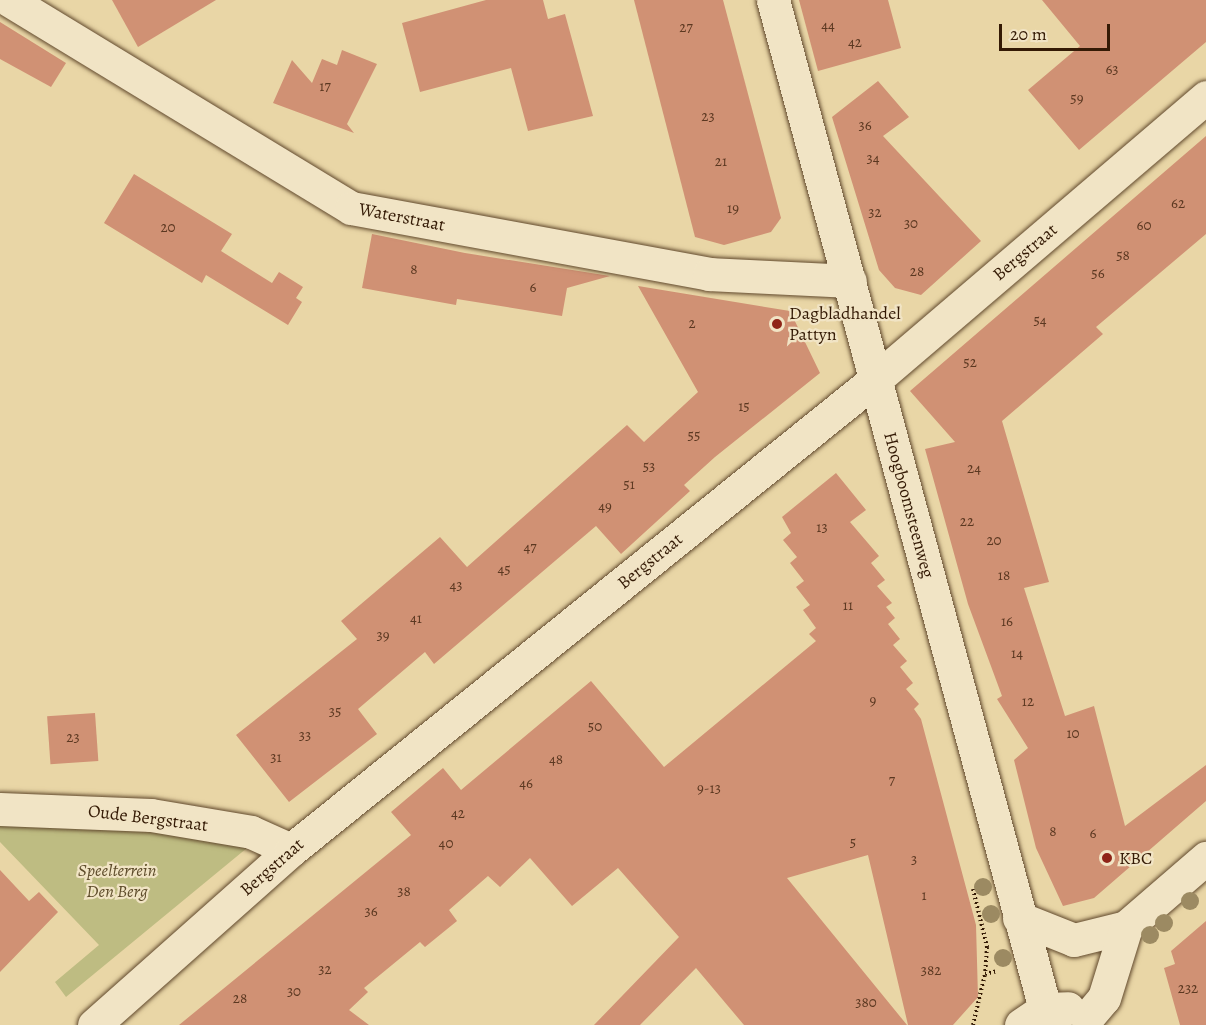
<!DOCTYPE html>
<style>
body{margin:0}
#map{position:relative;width:1206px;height:1025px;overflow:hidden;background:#e9d6a6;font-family:Alegreya,serif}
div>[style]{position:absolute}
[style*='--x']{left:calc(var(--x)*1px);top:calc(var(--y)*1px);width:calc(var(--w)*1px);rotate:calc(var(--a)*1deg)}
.green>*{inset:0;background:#bebc82}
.building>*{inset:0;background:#d09174;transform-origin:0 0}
.path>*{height:4px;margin-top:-2px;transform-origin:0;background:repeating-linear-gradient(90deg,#341a05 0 1.5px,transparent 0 4.5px)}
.roads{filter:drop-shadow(0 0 2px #61492d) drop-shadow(0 0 2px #61492d)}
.minor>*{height:33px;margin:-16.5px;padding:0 16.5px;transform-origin:16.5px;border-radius:16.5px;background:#f1e4c5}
.tertiary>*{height:33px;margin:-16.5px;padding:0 16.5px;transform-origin:16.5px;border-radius:16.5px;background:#f1e4c5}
.trees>*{width:18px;height:18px;margin:-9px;border-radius:50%;background:#9c8a62}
.dots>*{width:16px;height:16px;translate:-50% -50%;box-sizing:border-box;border:3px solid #f1e4c5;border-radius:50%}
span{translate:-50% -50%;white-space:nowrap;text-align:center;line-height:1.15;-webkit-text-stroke:4.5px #f1e4c5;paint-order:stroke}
.number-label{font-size:15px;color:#5b3821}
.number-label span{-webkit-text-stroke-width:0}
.street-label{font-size:18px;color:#341a05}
.poi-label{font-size:18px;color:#341a05}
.left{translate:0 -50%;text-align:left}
.park-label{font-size:18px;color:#5d4b2a;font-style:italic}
.scale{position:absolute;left:999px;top:24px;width:111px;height:27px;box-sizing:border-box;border:3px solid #341a05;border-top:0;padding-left:8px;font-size:18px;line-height:21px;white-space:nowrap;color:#341a05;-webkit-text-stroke:4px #f1e4c5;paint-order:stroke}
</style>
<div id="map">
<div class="green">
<div style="clip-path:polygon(0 820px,116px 824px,237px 841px,247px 848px,66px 997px,55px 982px,99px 945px,0 842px)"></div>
</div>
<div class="building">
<div style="clip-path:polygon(112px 0,216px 0,138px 47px)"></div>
<div style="clip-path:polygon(486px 0,543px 0,548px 19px,565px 14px,593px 116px,528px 131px,511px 68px,420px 92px,402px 23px)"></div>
<div style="clip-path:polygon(634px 0,723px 0,781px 218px,771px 232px,724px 245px,695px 237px)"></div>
<div style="clip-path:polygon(799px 0,888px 0,901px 48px,818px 71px)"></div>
<div style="clip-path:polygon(1042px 0,1206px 0,1206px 42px,1079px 150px,1028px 90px,1080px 46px)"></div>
<div style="clip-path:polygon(0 22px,66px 63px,51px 87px,0 59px)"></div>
<div style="clip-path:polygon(342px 50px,377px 64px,347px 124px,354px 133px,273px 103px,292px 60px,312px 83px,322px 59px,337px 65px)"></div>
<div style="clip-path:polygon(878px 81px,909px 117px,883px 136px,981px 241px,921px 295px,895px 288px,879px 270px,832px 117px)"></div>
<div style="clip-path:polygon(1206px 136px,1206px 234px,1096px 327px,1103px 334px,1002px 421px,1049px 582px,1024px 588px,1065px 716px,1094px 706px,1125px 826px,1206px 765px,1206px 801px,1094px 898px,1063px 906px,1036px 848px,1014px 760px,1028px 748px,997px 699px,1002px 696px,968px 604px,925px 449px,955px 442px,910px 391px)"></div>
<div style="clip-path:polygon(134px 174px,232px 234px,221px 251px,272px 283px,279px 272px,303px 287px,296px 298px,302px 302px,288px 325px,206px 275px,202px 283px,104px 223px)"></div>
<div style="clip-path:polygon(372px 234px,465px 253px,610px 276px,567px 288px,562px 316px,457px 299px,456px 305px,362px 288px)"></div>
<div style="clip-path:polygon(638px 286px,790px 311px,820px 373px,715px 457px,684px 485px,690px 491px,621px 554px,596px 526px,434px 664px,425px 652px,358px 709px,377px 734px,289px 802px,236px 735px,357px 639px,341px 621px,440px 537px,467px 567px,627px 425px,644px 442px,698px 392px)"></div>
<div style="clip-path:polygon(836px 473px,866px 510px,850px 522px,879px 556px,871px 563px,885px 580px,877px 586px,892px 603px,886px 607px,895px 618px,888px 624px,900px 639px,893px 645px,907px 661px,900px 667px,913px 683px,906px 689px,919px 704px,914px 709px,921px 719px,976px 925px,978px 997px,953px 1025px,908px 1025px,868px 855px,787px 878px,907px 1025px,744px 1025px,696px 968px,640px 1025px,594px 1025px,679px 937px,618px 868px,572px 906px,530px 858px,500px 887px,488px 876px,449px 910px,457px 921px,425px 947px,420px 942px,364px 988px,368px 992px,349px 1010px,369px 1025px,179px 1025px,411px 835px,391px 812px,443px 768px,461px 790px,591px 681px,664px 767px,816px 641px,809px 634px,816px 628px,803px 610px,810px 605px,796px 587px,804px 581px,790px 563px,797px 557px,783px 540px,791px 533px,782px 517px)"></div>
<div style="left:95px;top:713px;width:48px;height:48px;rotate:86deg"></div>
<div style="clip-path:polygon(0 870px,29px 901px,39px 892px,58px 912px,0 972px)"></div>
<div style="clip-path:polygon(1206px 921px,1206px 1025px,1180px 1025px,1164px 968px,1175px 964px,1171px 951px)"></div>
</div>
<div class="path">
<div style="--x:973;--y:889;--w:60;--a:76.4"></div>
<div style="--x:987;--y:947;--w:27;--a:94"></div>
<div style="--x:973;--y:1025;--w:52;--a:-76.8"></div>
<div style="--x:985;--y:974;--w:12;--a:-14"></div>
</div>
<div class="roads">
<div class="minor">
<div style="--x:9;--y:0;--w:400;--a:31.3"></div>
<div style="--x:351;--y:208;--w:364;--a:10.4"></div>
<div style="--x:709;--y:274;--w:141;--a:2.8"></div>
<div style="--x:0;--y:809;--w:151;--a:2.3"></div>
<div style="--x:151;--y:815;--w:101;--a:9.6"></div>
<div style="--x:251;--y:832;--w:44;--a:24.2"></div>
<div style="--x:94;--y:1025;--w:264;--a:-41.6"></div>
<div style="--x:291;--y:850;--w:751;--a:-38.84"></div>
<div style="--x:876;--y:379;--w:434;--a:-40.5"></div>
</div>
<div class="tertiary">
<div style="--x:773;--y:0;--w:1045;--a:74.91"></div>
<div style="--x:1019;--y:918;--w:59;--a:21.8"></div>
<div style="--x:1074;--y:940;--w:54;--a:-14"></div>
<div style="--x:1126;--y:927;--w:106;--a:-40.8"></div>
<div style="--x:1087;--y:1018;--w:26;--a:-50"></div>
<div style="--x:1104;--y:998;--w:74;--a:-72.8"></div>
<div style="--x:1021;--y:1025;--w:29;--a:-34"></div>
<div style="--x:1045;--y:1009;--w:23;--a:-2"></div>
</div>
</div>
<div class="trees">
<div style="left:983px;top:887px"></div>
<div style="left:1190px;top:901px"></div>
<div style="left:991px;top:914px"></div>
<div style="left:1164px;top:923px"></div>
<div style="left:1150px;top:935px"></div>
<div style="left:1003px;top:958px"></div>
</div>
<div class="dots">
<div style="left:777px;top:324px;background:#8f2418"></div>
<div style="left:1107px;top:858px;background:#8f2418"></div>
</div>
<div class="number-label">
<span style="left:828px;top:26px">44</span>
<span style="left:686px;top:28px">27</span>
<span style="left:855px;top:43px">42</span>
<span style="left:1112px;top:70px">63</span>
<span style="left:325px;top:87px">17</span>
<span style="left:1077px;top:99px">59</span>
<span style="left:708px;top:117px">23</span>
<span style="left:865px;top:126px">36</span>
<span style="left:873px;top:159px">34</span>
<span style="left:721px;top:162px">21</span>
<span style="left:1178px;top:204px">62</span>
<span style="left:733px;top:209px">19</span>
<span style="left:875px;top:213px">32</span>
<span style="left:911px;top:224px">30</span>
<span style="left:1144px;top:226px">60</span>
<span style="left:168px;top:228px">20</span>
<span style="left:1123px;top:256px">58</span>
<span style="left:414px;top:270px">8</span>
<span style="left:917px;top:272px">28</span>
<span style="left:1098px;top:274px">56</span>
<span style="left:533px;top:288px">6</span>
<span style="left:1040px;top:321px">54</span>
<span style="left:692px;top:324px">2</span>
<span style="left:970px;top:363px">52</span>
<span style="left:744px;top:407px">15</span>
<span style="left:694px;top:436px">55</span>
<span style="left:649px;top:467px">53</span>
<span style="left:974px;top:469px">24</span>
<span style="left:629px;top:485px">51</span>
<span style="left:605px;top:507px">49</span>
<span style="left:967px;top:522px">22</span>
<span style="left:822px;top:528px">13</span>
<span style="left:994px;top:541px">20</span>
<span style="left:530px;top:548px">47</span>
<span style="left:504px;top:570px">45</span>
<span style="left:1004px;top:576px">18</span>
<span style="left:456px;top:586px">43</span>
<span style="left:848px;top:606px">11</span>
<span style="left:416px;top:619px">41</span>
<span style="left:1007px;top:622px">16</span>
<span style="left:383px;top:636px">39</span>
<span style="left:1017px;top:654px">14</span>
<span style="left:873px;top:701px">9</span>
<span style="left:1028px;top:702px">12</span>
<span style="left:335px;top:712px">35</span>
<span style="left:595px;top:727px">50</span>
<span style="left:1073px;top:734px">10</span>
<span style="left:305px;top:736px">33</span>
<span style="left:73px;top:738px">23</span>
<span style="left:276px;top:758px">31</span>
<span style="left:556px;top:760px">48</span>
<span style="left:892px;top:781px">7</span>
<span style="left:526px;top:784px">46</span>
<span style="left:709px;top:789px">9-13</span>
<span style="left:458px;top:814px">42</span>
<span style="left:1053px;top:832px">8</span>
<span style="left:1093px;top:834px">6</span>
<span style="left:853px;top:843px">5</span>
<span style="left:446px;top:844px">40</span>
<span style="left:914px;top:860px">3</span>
<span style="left:404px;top:892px">38</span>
<span style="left:924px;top:896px">1</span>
<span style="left:371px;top:912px">36</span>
<span style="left:325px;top:970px">32</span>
<span style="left:931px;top:971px">382</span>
<span style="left:1188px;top:989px">232</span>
<span style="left:294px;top:992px">30</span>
<span style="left:240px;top:999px">28</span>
<span style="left:866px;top:1003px">380</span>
</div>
<div class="street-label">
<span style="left:402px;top:217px;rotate:11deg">Waterstraat</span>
<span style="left:1025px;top:252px;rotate:-40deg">Bergstraat</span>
<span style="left:909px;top:505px;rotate:75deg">Hoogboomsteenweg</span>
<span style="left:650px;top:561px;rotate:-39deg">Bergstraat</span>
<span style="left:148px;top:818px;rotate:7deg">Oude Bergstraat</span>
<span style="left:272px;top:867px;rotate:-41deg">Bergstraat</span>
</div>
<div class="poi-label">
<span class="left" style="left:789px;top:324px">Dagbladhandel<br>Pattyn</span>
<span class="left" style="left:1119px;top:858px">KBC</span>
</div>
<div class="park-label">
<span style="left:117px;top:881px">Speelterrein<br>Den Berg</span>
</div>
<div class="scale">20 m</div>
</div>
